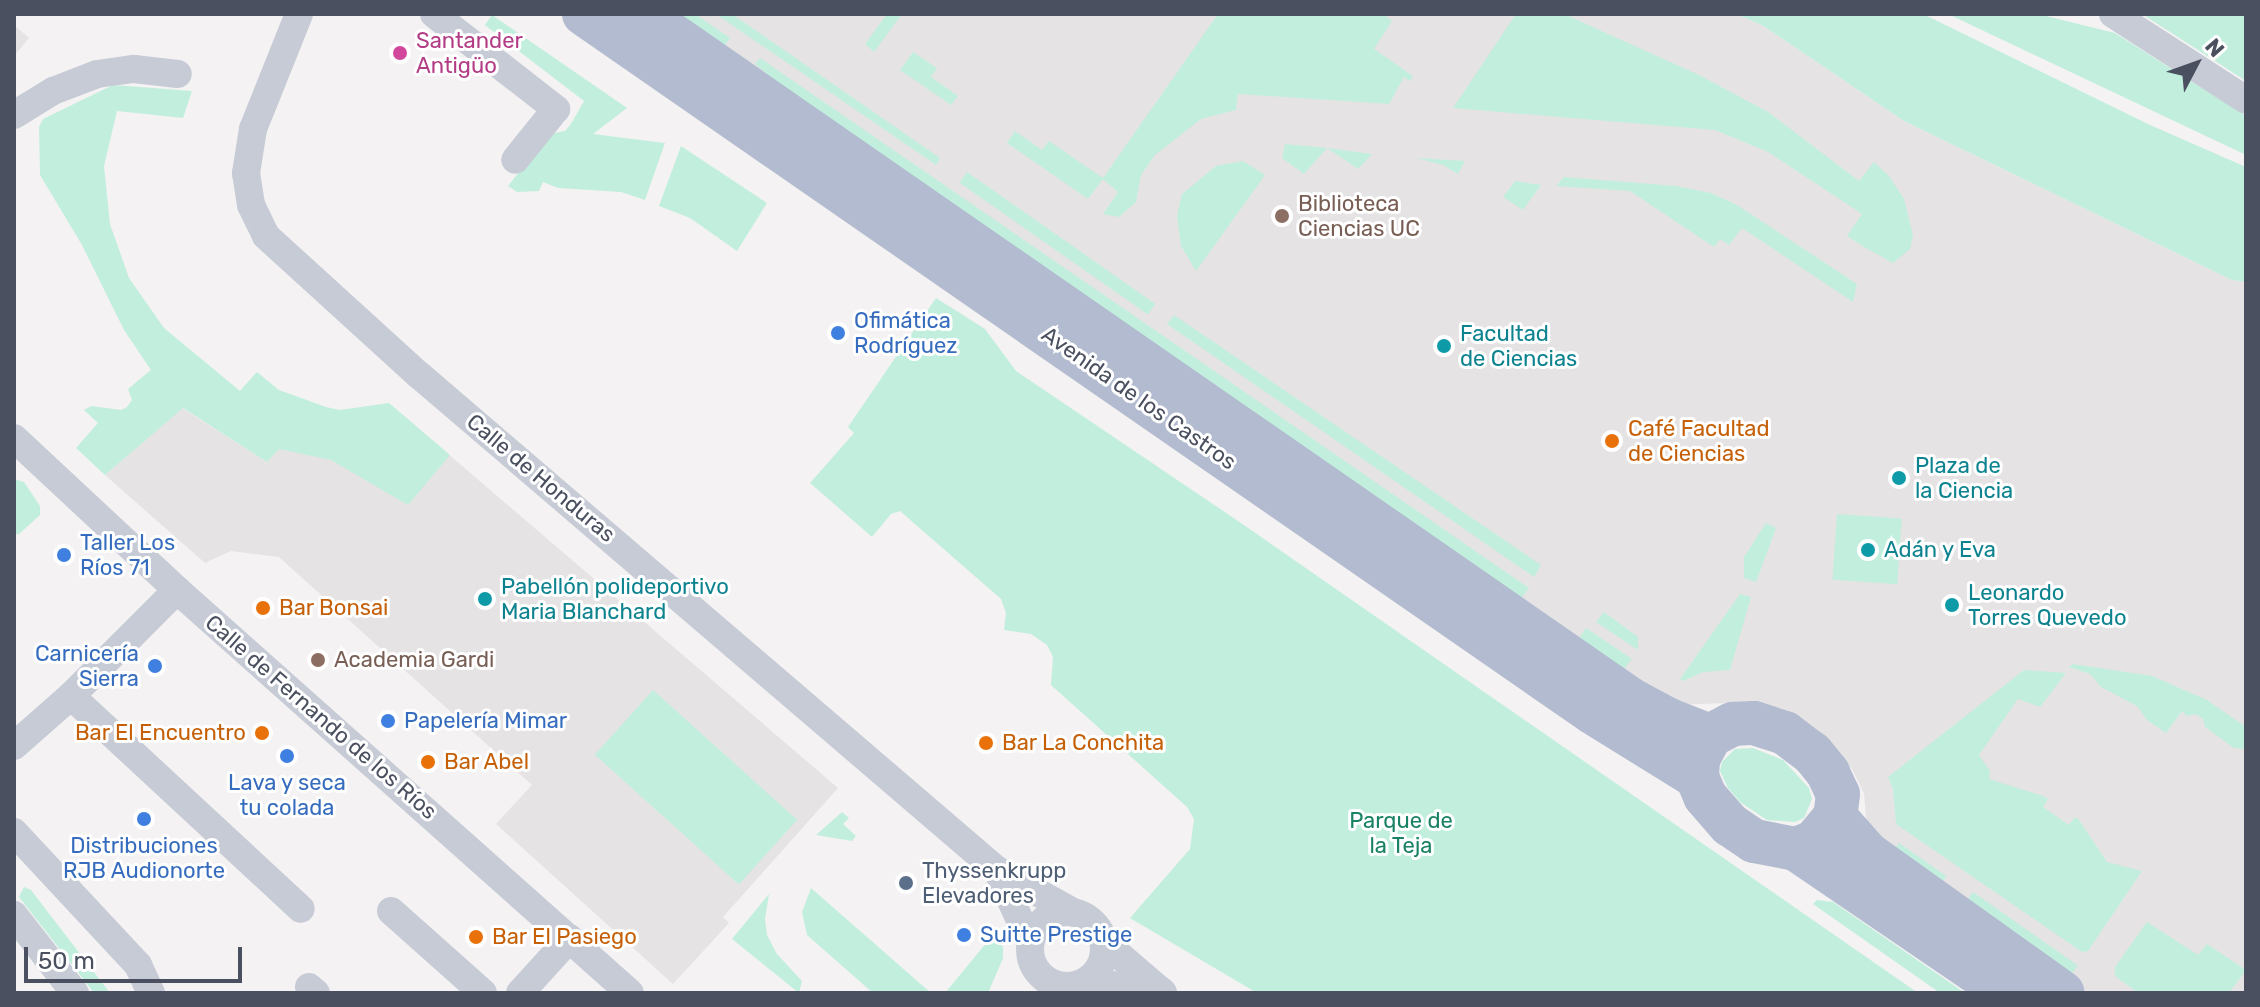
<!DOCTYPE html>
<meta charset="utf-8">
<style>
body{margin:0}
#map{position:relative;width:2260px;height:1007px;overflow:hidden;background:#f4f2f2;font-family:Rubik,sans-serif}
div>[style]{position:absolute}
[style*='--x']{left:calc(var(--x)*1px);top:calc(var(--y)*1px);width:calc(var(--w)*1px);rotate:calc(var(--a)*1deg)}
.education>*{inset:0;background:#e5e3e4}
.green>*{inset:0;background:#c2efdd;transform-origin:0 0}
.street>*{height:28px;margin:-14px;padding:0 14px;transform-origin:14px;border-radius:14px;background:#c6cbd6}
.street>.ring{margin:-14px;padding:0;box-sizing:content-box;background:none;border:28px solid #c6cbd6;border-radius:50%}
.primary>*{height:44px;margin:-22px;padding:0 22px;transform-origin:22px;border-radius:22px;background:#b2bbcf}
.dots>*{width:22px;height:22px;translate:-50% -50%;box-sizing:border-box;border:4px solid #fff;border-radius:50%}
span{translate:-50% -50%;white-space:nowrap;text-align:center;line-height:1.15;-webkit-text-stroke:6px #fff;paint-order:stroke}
.hotel-label{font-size:22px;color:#b23c85}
.left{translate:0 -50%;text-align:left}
.education-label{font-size:22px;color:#785e54}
.shop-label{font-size:22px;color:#366cbe}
.right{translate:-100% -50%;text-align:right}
.culture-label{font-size:22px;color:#0d838f}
.street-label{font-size:22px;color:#4a505f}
.food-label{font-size:22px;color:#c56008}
.park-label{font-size:22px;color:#198164}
.service-label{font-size:22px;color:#4e5e75}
.frame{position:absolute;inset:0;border:16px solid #4a505f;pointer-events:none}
.north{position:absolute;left:2156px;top:24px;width:80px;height:80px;-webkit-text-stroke:6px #fff;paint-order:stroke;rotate:49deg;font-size:22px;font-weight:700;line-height:32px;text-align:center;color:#4a505f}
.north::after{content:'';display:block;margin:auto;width:28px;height:36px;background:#4a505f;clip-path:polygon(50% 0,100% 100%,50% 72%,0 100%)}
.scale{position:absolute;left:24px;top:947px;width:218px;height:36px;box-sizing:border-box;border:4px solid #4a505f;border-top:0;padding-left:10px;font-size:24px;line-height:28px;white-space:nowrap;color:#4a505f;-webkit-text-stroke:6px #fff;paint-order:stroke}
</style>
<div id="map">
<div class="education">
<div style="clip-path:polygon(668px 14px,1736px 14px,1762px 25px,1904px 121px,2232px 280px,2246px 282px,2246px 993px,2089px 993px,1867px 828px,1864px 793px,1852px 769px,1816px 729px,1789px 713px,1751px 702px,1677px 705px)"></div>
<div style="clip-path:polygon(14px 25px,29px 38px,14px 56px)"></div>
<div style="clip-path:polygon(182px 408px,267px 462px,295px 430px,398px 411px,838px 788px,723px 917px,729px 923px,673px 984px,496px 824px,532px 785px,279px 557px,231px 551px,205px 563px,105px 475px)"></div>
</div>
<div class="green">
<div style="clip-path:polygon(668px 14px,695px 14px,730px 38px,721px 51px)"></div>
<div style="clip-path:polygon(716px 14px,732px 14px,940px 158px,938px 162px,936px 165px)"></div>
<div style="clip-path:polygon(887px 14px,902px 14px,874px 52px,865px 44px)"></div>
<div style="clip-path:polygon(1218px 14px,1383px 14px,1392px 21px,1374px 49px,1413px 76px,1410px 81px,1404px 77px,1389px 104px,1238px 94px,1236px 110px,1201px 119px,1155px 155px,1141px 175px,1136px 202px,1119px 217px,1103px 214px,1118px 192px,1103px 179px,1088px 199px,1007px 143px,1015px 131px,1042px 150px,1049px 141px,1103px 178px)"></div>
<div style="clip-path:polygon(1516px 14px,1564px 14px,1699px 75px,1768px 112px,1859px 181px,1874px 162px,1889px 176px,1904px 199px,1913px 235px,1910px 249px,1893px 263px,1864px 247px,1847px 236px,1862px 214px,1768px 152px,1715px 130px,1453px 108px)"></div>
<div style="clip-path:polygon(1736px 14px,1923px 14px,2150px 125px,2246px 167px,2246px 282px,2232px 280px,1904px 121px,1762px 25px)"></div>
<div style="clip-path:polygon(1948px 14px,2038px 14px,2115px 33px,2246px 116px,2246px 155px)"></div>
<div style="clip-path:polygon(2142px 14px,2246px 14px,2246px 81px)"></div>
<div style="clip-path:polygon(492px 15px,627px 108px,593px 134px,665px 143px,645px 200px,621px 192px,558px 188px,543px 182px,539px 191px,517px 192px,508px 186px,549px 134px,565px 131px,571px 124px,584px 101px,485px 25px)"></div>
<div style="clip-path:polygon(913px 52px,937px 68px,931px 77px,958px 96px,951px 105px,900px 70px)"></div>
<div style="clip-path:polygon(760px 58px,1529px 588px,1520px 600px,762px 79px,766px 73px,755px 64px)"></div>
<div style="clip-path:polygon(113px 85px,192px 91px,183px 118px,117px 111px,104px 166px,110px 224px,129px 278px,164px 328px,240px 391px,257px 372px,279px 390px,326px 407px,340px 410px,389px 403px,450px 455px,408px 505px,331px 460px,279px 449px,267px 462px,183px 408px,105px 475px,76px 448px,98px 423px,84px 410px,91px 406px,121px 410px,127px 407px,132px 400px,128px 389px,151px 370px,124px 330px,82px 245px,40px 175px,39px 127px,43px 119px)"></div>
<div style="clip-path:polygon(1285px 144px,1327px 148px,1372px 154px,1358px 169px,1327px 148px,1304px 174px,1282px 158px)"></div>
<div style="clip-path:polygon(681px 146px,767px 203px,737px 251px,690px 218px,659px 206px)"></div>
<div style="clip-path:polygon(1416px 158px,1465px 161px,1458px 174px,1443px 165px)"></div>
<div style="clip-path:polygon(1243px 161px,1265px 175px,1196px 271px,1181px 246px,1177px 216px,1182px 194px,1216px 166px)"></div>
<div style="left:967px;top:172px;width:230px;height:13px;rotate:35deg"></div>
<div style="clip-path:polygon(1564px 177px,1676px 186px,1711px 193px,1737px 205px,1857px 284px,1853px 302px,1742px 228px,1729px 245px,1720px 239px,1714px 247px,1630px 191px,1556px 186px)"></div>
<div style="clip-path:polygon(1515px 181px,1541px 185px,1523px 210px,1503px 197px)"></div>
<div style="clip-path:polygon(936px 298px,985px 329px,1016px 371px,1238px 521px,1918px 993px,1257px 993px,1130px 918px,1190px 849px,1194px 819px,1187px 807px,1051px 685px,1053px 657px,1047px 645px,1031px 634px,1004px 630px,1006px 613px,1001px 599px,900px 511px,891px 514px,872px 537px,810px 483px,854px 433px,848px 427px)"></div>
<div style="clip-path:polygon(1174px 315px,1541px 565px,1534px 577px,1167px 324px)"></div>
<div style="clip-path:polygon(17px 480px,24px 482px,40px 506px,40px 515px,18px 535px,14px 532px,14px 481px)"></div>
<div style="left:1837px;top:514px;width:65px;height:66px;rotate:4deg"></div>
<div style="clip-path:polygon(1766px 523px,1776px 528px,1756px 582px,1744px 578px,1744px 557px)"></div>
<div style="clip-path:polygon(1740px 594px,1751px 597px,1730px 670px,1703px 672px,1683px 681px,1680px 679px)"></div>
<div style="clip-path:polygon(1604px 612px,1638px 637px,1638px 650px,1596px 622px)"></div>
<div style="left:1586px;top:628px;width:55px;height:14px;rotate:34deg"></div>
<div style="clip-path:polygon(2073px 664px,2152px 676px,2207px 700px,2246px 727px,2246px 749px,2234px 748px,2205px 727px,2203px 719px,2196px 714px,2187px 716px,2182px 711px,2166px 733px,2147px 720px,2137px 706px,2101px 687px,2090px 674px,2069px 667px)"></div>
<div style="clip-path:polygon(2024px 670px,2066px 673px,2040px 707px,2018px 699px,1979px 755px,1990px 771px,1989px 779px,2043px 796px,2048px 799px,2043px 807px,2069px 825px,2075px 817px,2079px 820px,2107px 862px,2142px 871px,2088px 951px,2082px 952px,1896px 824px,1893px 789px,1888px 777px)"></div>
<div style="left:653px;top:690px;width:194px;height:87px;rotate:42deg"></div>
<div style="clip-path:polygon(1753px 748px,1783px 760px,1809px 788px,1812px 799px,1804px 818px,1795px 822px,1767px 820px,1740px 802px,1728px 788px,1720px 771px,1722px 762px,1735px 749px)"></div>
<div style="clip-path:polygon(842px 812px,849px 818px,843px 824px,856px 836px,852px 841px,816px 835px)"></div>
<div style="left:1899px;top:843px;width:58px;height:16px;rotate:35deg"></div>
<div style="clip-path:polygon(24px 887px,31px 890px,110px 993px,94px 993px,19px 897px)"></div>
<div style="clip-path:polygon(811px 888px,931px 993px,873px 993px,807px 935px,802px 912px)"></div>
<div style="left:1973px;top:892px;width:128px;height:16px;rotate:35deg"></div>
<div style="clip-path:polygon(769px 894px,765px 919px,767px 935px,777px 954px,802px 981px,799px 993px,732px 939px)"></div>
<div style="clip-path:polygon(1817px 900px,1833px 902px,1965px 993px,1940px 993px,1813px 904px)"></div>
<div style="clip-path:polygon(2147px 922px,2198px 955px,2207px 944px,2246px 970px,2229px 993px,2138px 993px,2115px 976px,2115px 967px)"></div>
<div style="clip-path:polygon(997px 930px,1003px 948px,1003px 958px,988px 993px,945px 993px)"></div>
</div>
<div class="street">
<div style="--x:299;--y:14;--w:124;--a:111.8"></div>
<div style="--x:253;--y:129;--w:45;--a:99"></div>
<div style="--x:246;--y:173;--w:32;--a:81"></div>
<div style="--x:251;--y:205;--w:34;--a:64"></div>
<div style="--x:266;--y:236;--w:207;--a:42.3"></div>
<div style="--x:419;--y:375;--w:761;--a:40.58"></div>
<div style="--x:997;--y:870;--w:89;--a:28.9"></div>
<div style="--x:434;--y:14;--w:155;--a:37.9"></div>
<div style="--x:556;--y:109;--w:65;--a:128.8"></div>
<div style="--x:2113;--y:14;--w:158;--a:32.9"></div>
<div style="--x:14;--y:115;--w:46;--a:-31.6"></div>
<div style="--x:53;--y:91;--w:47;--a:-21.1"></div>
<div style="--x:97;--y:74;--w:37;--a:-8"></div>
<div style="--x:134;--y:69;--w:44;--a:6.5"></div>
<div style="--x:14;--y:438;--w:223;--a:43"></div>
<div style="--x:177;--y:590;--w:606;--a:41.66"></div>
<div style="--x:71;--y:696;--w:313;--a:42.8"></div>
<div style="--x:14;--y:746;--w:76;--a:-41.3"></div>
<div style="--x:71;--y:696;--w:150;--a:-45"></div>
<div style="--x:14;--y:832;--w:182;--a:47"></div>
<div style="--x:138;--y:965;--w:31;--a:65"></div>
<div style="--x:997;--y:870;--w:79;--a:65.4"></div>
<div style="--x:391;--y:911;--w:123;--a:41.7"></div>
<div class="ring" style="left:1030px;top:912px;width:46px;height:46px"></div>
<div style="--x:14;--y:915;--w:99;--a:52"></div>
<div style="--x:1104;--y:942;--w:78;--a:40.8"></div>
<div style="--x:1087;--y:982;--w:75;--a:6.9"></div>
<div style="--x:309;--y:987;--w:9;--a:41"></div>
<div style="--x:520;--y:993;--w:74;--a:-47.7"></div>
</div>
<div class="primary">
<div style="--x:584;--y:14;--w:1226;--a:34.7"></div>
<div style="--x:1592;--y:712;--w:123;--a:31.8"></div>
<div style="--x:642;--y:14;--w:1202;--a:34.73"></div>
<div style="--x:1630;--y:699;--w:44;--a:28.3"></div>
<div style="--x:1669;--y:720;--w:44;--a:21.3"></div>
<div style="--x:1754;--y:723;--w:33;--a:18"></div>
<div style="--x:1785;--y:733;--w:34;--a:37"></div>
<div style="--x:1812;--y:753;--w:26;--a:51"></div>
<div style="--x:1828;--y:773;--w:23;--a:65"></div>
<div style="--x:1838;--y:794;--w:23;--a:97"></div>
<div style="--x:1835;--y:817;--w:33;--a:130"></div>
<div style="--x:1814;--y:842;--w:19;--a:159"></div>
<div style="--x:1796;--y:849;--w:43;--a:-169.2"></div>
<div style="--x:1754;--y:841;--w:29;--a:-146"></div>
<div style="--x:1730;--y:825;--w:38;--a:-131"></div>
<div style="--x:1705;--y:796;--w:21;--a:-113"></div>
<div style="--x:1697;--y:777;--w:18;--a:-87"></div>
<div style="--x:1698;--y:759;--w:26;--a:-62"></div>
<div style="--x:1710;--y:736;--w:26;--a:-28"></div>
<div style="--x:1733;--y:724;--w:21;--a:-3"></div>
<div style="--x:1835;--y:817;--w:50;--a:48.3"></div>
<div style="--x:1868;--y:854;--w:239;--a:35.5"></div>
<div style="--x:1796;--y:849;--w:255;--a:34.3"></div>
</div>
<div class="dots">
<div style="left:400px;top:53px;background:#d1479c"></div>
<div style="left:1282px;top:216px;background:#8d6e63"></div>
<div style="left:838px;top:333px;background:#3f7fe0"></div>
<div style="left:1444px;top:346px;background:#0f9aa8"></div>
<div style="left:1612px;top:441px;background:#e8710a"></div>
<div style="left:1899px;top:478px;background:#0f9aa8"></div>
<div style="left:1868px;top:550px;background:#0f9aa8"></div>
<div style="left:64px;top:555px;background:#3f7fe0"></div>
<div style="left:485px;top:599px;background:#0f9aa8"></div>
<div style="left:1952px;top:605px;background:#0f9aa8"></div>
<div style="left:263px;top:608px;background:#e8710a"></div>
<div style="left:318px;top:660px;background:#8d6e63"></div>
<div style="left:155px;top:666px;background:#3f7fe0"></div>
<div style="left:388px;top:721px;background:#3f7fe0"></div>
<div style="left:262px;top:733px;background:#e8710a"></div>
<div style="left:986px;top:743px;background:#e8710a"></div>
<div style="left:287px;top:756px;background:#3f7fe0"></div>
<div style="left:428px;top:762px;background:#e8710a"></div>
<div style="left:144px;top:819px;background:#3f7fe0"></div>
<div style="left:906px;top:883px;background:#5c6f8a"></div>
<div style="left:964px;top:935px;background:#3f7fe0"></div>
<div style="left:476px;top:937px;background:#e8710a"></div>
</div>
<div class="hotel-label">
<span class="left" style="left:416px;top:53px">Santander<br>Antigüo</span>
</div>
<div class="education-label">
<span class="left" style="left:1298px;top:216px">Biblioteca<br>Ciencias UC</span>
<span class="left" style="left:334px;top:660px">Academia Gardi</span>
</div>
<div class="shop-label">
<span class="left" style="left:854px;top:333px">Ofimática<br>Rodríguez</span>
<span class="left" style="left:80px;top:555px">Taller Los<br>Ríos 71</span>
<span class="right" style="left:139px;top:666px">Carnicería<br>Sierra</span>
<span class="left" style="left:404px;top:721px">Papelería Mimar</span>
<span style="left:287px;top:795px">Lava y seca<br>tu colada</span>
<span style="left:144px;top:858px">Distribuciones<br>RJB Audionorte</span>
<span class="left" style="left:980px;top:935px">Suitte Prestige</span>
</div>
<div class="culture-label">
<span class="left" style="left:1460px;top:346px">Facultad<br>de Ciencias</span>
<span class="left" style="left:1915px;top:478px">Plaza de<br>la Ciencia</span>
<span class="left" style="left:1884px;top:550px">Adán y Eva</span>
<span class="left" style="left:501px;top:599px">Pabellón polideportivo<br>Maria Blanchard</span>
<span class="left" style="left:1968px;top:605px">Leonardo<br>Torres Quevedo</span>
</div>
<div class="street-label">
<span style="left:1139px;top:398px;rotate:35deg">Avenida de los Castros</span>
<span style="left:541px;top:478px;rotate:40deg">Calle de Honduras</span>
<span style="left:321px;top:717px;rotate:41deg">Calle de Fernando de los Ríos</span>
</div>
<div class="food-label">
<span class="left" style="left:1628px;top:441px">Café Facultad<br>de Ciencias</span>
<span class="left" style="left:279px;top:608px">Bar Bonsai</span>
<span class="right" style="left:246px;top:733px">Bar El Encuentro</span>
<span class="left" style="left:1002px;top:743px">Bar La Conchita</span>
<span class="left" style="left:444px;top:762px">Bar Abel</span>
<span class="left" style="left:492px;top:937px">Bar El Pasiego</span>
</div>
<div class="park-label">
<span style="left:1401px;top:833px">Parque de<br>la Teja</span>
</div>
<div class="service-label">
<span class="left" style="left:922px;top:883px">Thyssenkrupp<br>Elevadores</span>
</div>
<div class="frame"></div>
<div class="north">N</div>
<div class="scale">50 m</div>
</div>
